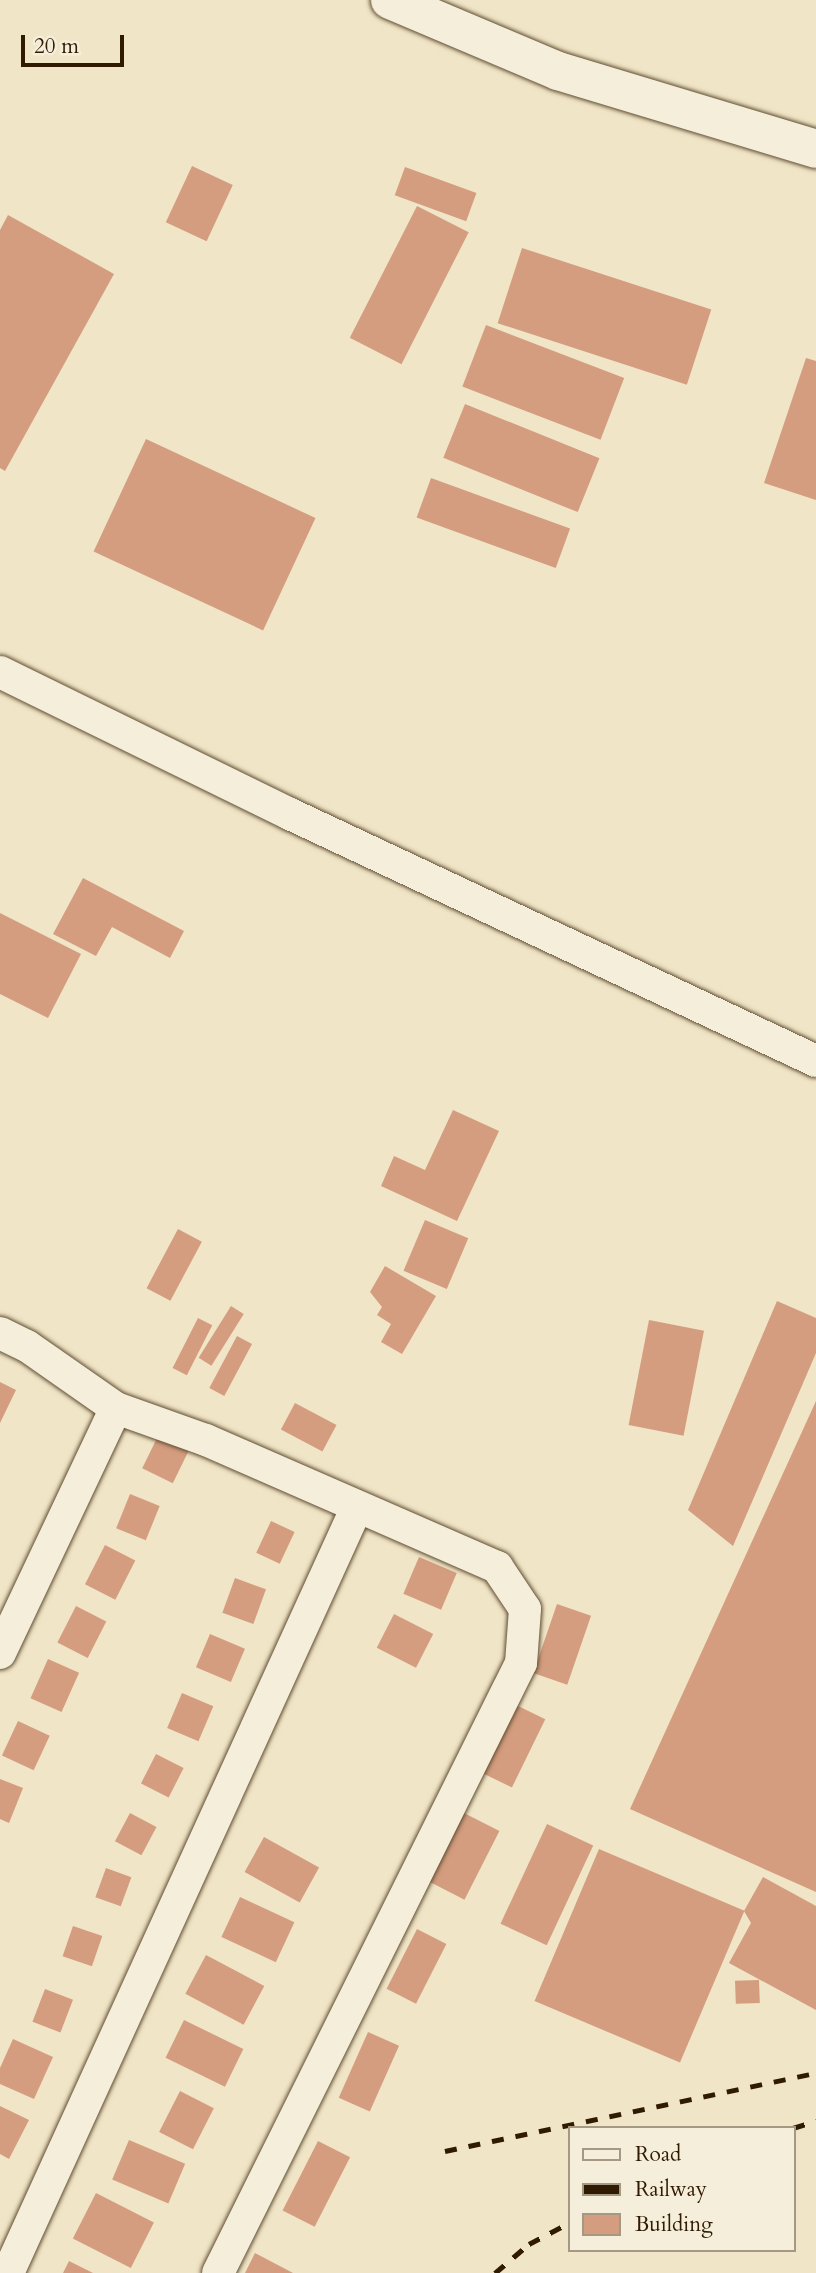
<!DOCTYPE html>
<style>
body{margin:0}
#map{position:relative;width:816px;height:2273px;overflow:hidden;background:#f0e5c6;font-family:Cardo,serif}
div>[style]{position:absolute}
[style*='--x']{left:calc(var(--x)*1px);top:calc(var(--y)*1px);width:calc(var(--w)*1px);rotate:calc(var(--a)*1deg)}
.building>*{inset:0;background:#d49d7f;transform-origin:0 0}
.roads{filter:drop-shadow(0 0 2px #604d33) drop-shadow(0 0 2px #604d33)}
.minor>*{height:32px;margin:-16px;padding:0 16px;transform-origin:16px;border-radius:16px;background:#f5eeda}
.tertiary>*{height:38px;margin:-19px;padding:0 19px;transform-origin:19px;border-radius:19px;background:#f5eeda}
.rail>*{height:5px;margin-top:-2.5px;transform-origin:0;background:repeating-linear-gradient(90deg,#301a02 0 12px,transparent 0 24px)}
span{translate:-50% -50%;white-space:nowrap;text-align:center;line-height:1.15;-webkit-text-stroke:6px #f5eeda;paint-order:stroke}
.legend{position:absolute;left:568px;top:2126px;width:228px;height:126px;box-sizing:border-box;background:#f5eeda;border:2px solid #a69984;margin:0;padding:9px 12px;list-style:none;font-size:21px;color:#301a02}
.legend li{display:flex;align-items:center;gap:14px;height:35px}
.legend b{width:35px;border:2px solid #a69984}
.scale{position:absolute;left:21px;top:35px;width:103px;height:32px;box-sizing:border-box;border:4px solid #301a02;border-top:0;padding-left:9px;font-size:21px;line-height:24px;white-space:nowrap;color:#301a02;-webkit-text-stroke:5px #f5eeda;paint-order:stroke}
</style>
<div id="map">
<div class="building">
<div style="left:192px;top:166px;width:45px;height:62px;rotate:25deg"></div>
<div style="left:405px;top:167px;width:76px;height:30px;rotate:20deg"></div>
<div style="left:417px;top:206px;width:58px;height:148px;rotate:27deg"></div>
<div style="clip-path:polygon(8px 215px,114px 274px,5px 471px,0 468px,0 230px)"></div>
<div style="left:522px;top:248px;width:199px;height:79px;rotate:18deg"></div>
<div style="left:486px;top:325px;width:148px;height:66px;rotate:21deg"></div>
<div style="clip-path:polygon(806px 358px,816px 361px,816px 500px,764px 483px)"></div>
<div style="left:465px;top:404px;width:145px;height:58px;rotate:22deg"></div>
<div style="left:146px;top:439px;width:187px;height:124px;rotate:25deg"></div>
<div style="left:431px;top:478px;width:148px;height:42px;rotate:20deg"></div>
<div style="clip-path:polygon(83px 878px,184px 931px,170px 958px,112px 927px,96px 956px,53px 934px)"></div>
<div style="clip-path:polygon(0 913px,81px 954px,48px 1018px,0 994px)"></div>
<div style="clip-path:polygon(453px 1110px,499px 1131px,457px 1221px,381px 1186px,394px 1156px,425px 1170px)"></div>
<div style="left:425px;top:1220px;width:47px;height:55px;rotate:23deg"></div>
<div style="left:178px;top:1229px;width:27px;height:67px;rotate:28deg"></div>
<div style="clip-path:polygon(385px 1266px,436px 1296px,402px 1354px,381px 1342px,391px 1324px,377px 1315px,382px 1307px,370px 1292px)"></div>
<div style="clip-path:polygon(777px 1301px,816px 1318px,816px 1353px,733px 1546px,688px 1510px)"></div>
<div style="left:231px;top:1306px;width:15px;height:61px;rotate:32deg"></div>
<div style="left:198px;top:1318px;width:16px;height:56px;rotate:27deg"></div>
<div style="left:649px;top:1320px;width:56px;height:107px;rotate:11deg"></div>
<div style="left:237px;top:1336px;width:17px;height:59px;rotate:28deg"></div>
<div style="clip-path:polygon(0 1382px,16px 1390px,0 1423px)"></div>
<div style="clip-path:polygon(816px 1401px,816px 1892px,630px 1809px)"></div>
<div style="left:295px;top:1403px;width:47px;height:30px;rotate:28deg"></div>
<div style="left:158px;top:1436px;width:34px;height:36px;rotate:26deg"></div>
<div style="left:130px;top:1494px;width:32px;height:37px;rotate:22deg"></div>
<div style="left:271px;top:1521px;width:26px;height:35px;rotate:25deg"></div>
<div style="left:105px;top:1545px;width:34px;height:44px;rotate:27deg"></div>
<div style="left:419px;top:1557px;width:41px;height:40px;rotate:23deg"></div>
<div style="left:235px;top:1578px;width:33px;height:37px;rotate:20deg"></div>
<div style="left:557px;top:1604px;width:36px;height:73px;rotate:19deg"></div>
<div style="left:76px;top:1606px;width:34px;height:41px;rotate:27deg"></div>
<div style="left:394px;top:1614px;width:44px;height:38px;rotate:27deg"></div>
<div style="left:210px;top:1634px;width:38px;height:36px;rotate:23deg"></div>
<div style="left:48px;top:1659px;width:34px;height:43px;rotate:24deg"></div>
<div style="left:182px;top:1693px;width:34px;height:38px;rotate:23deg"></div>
<div style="left:512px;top:1703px;width:37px;height:76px;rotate:26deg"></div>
<div style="left:18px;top:1721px;width:35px;height:38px;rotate:25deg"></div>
<div style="left:156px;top:1754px;width:31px;height:33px;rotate:27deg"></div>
<div style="clip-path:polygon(0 1779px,23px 1788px,9px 1823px,0 1819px)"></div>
<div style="left:462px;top:1812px;width:42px;height:77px;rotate:27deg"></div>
<div style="left:130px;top:1813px;width:30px;height:32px;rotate:28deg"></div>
<div style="left:547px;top:1824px;width:51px;height:110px;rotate:25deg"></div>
<div style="left:264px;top:1837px;width:63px;height:40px;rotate:29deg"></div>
<div style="left:599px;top:1849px;width:158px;height:165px;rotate:23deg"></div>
<div style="left:106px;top:1868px;width:27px;height:31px;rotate:20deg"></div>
<div style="clip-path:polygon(763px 1877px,816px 1906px,816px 2010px,729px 1963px,751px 1923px,744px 1911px)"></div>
<div style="left:240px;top:1897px;width:60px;height:44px;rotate:25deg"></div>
<div style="left:73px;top:1926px;width:31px;height:32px;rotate:19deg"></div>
<div style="left:417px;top:1929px;width:33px;height:67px;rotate:27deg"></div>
<div style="left:206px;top:1955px;width:66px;height:44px;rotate:28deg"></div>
<div style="left:759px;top:1980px;width:23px;height:24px;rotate:88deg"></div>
<div style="left:45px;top:1989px;width:30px;height:35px;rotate:21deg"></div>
<div style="left:184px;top:2020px;width:66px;height:42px;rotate:26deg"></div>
<div style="left:368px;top:2032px;width:34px;height:72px;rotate:24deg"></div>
<div style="clip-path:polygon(13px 2039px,53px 2057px,34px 2099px,0 2084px,0 2068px)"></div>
<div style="left:180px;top:2091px;width:38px;height:46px;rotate:27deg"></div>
<div style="clip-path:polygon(0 2106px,29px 2120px,9px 2159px,0 2154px)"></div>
<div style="left:129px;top:2140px;width:61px;height:43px;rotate:23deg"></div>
<div style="left:318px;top:2141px;width:36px;height:78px;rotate:27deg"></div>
<div style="left:96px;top:2193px;width:65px;height:51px;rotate:27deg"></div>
<div style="clip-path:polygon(255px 2253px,293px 2273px,245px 2273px)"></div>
<div style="clip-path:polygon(69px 2261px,93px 2273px,63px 2273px)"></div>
</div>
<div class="roads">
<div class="minor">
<div style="--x:0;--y:672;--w:323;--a:26.1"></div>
<div style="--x:290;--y:814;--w:581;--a:25.15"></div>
<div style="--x:0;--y:1333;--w:30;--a:26"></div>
<div style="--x:27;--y:1346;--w:108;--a:34.9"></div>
<div style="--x:116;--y:1408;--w:96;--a:19.6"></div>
<div style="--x:206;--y:1440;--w:318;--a:23.6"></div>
<div style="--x:497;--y:1567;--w:50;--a:56.3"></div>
<div style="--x:525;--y:1609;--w:54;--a:94.2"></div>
<div style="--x:521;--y:1663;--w:681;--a:116.41"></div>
<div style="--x:0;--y:1653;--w:271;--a:-64.7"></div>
<div style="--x:8;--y:2273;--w:840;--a:-65.51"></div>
</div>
<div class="tertiary">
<div style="--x:390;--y:0;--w:182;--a:22.9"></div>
<div style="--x:558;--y:71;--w:270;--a:16.8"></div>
</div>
</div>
<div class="rail">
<div style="--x:793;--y:2128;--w:24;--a:-17"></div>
<div style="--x:445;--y:2151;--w:379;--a:-11.9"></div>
<div style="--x:495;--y:2273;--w:45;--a:-40.5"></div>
<div style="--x:529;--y:2244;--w:45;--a:-27.7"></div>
</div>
<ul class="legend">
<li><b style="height:9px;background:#f5eeda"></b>Road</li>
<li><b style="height:9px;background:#301a02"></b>Railway</li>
<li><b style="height:19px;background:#d49d7f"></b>Building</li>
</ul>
<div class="scale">20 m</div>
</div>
